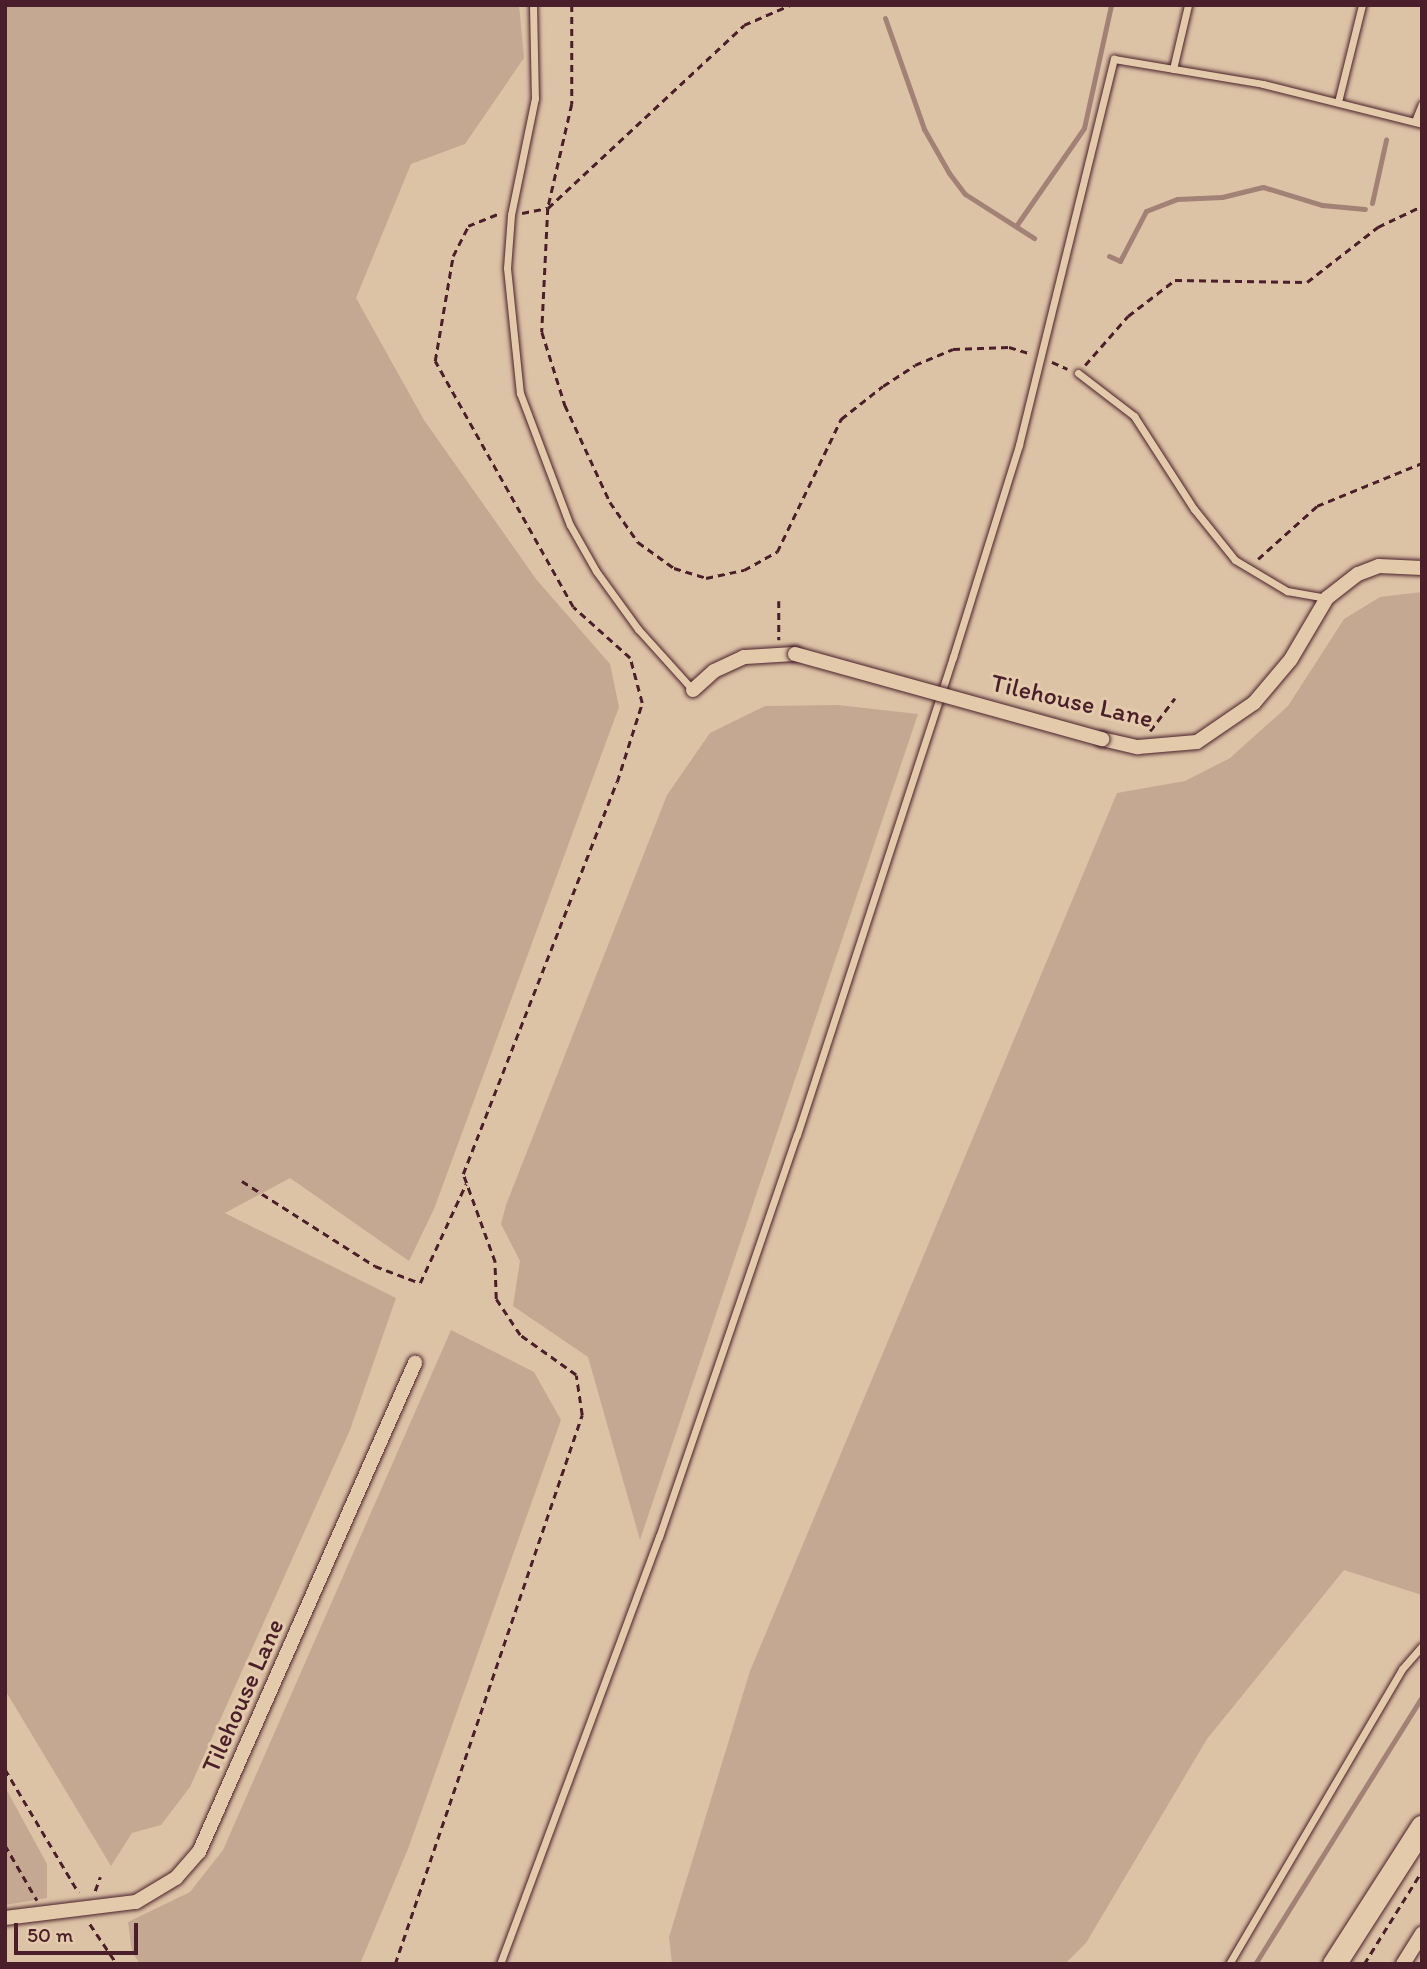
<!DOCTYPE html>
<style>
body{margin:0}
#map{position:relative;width:1427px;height:1969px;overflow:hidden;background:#ddc3a6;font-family:Itim,sans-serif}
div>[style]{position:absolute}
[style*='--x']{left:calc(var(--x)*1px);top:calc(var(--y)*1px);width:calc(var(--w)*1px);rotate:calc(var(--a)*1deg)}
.green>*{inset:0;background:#c4a892}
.stream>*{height:5px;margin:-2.5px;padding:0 2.5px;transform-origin:2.5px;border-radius:2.5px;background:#a28276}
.path>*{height:2.5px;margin-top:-1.25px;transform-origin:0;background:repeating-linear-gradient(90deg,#4a1f2b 0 7px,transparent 0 12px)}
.roads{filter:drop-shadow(0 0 2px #4a1f2b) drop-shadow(0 0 2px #4a1f2b)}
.service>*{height:7px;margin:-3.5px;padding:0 3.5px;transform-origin:3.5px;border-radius:3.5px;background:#e3caab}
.minor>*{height:14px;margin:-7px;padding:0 7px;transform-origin:7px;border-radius:7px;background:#e3caab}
.primary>*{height:23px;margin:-11.5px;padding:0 11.5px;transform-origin:11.5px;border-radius:11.5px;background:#e3caab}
.bridges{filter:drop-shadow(0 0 2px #4a1f2b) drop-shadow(0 0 2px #4a1f2b)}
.minor-bridge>*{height:14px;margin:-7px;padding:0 7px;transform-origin:7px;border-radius:7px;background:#e3caab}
span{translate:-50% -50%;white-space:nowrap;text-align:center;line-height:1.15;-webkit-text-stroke:6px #e3caab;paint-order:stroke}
.street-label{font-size:26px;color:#4a1f2b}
.frame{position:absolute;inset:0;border:7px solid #4a1f2b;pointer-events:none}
.scale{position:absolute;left:14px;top:1923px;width:124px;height:32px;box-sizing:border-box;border:4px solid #4a1f2b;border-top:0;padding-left:9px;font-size:21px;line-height:24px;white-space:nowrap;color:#4a1f2b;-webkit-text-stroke:5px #e3caab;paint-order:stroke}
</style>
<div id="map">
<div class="green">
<div style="clip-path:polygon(5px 5px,519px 5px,524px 58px,465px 144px,411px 164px,356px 298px,424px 420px,536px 579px,610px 664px,619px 707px,434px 1209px,409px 1261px,290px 1178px,225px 1213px,396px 1298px,350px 1430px,190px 1787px,161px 1825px,132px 1833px,111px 1866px,5px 1690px)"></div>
<div style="clip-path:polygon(1422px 592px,1422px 1595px,1344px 1570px,1207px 1739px,1086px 1943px,1065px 1964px,672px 1964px,669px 1937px,750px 1671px,1117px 793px,1185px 781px,1230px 758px,1288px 706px,1344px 619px,1380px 597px)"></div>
<div style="clip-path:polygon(838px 705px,918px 714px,640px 1540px,588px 1357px,513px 1306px,520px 1261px,501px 1224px,506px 1205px,667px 795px,710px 733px,765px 706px)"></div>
<div style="clip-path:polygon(451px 1330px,534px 1372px,561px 1420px,408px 1849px,360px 1964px,140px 1964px,132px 1952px,128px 1922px,190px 1892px,223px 1850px)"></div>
<div style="clip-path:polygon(5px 1787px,47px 1864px,47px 1898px,5px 1905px)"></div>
</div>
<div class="stream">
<div style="--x:885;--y:18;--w:118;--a:70.6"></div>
<div style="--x:924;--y:129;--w:51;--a:60.4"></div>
<div style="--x:949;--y:173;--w:26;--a:53"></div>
<div style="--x:965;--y:194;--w:82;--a:32.5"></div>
<div style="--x:1372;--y:203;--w:65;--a:-77.5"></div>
<div style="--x:1016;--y:226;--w:119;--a:-55.2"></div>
<div style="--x:1084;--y:128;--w:126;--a:-77.6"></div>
<div style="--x:1109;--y:256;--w:12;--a:24"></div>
<div style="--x:1120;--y:261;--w:56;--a:-62.5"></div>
<div style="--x:1146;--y:211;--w:33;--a:-21"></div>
<div style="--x:1177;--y:199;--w:45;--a:-2.5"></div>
<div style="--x:1222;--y:197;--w:42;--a:-13.7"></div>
<div style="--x:1263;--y:187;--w:62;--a:17"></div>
<div style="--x:1322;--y:205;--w:43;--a:5.3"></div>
<div style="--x:1255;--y:1964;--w:315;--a:-58"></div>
</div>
<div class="path">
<div style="--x:572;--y:5;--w:99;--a:90"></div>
<div style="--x:572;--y:104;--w:107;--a:103"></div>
<div style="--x:548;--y:208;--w:124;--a:92.8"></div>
<div style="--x:542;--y:332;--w:77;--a:72.5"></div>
<div style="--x:565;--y:405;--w:107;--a:65.1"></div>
<div style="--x:610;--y:502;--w:49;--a:55"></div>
<div style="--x:638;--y:542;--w:44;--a:35.8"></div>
<div style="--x:674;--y:568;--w:34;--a:17"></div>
<div style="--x:706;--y:578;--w:39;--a:-12"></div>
<div style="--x:744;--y:570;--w:38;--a:-29"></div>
<div style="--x:777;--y:552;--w:148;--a:-64.3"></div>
<div style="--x:841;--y:419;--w:53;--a:-38.2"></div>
<div style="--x:883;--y:386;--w:38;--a:-33"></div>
<div style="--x:915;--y:365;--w:41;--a:-22.8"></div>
<div style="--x:953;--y:349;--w:56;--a:-2"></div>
<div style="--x:1009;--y:347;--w:21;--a:17"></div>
<div style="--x:522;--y:213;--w:26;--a:-11"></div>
<div style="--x:548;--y:208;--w:268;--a:-43"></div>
<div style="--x:744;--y:25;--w:50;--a:-23.5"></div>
<div style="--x:1052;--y:362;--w:17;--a:24"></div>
<div style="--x:1085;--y:365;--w:65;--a:-48.7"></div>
<div style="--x:1128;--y:316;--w:59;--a:-37.5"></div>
<div style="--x:1175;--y:280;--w:132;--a:0.9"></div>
<div style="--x:1307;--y:282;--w:90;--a:-37.8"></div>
<div style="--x:1378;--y:227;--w:49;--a:-25.5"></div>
<div style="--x:1258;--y:559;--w:79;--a:-41.9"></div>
<div style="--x:1317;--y:506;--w:113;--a:-22.3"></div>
<div style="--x:779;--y:601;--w:39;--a:90"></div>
<div style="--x:1150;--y:731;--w:41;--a:-52.9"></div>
<div style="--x:242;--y:1181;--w:158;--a:32.6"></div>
<div style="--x:375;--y:1266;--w:48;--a:20.7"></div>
<div style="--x:420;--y:1283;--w:109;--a:-65.1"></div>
<div style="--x:5;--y:1769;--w:144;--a:59.2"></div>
<div style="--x:5;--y:1845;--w:64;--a:59.8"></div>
<div style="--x:95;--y:1891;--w:15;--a:-70"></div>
<div style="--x:90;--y:1924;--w:48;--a:56"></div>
<div style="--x:395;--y:1964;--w:580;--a:-71.19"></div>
<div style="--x:582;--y:1415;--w:40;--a:-98.5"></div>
<div style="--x:576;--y:1375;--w:69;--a:-144.5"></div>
<div style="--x:520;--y:1335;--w:43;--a:-123.7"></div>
<div style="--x:496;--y:1299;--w:37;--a:-92"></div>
<div style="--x:495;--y:1262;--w:94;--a:-110"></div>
<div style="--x:463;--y:1174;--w:421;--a:-68.6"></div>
<div style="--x:617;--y:782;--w:83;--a:-72.4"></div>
<div style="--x:642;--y:703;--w:47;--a:-104.9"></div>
<div style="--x:630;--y:658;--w:76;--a:-138.2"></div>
<div style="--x:573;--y:607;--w:282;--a:-119.3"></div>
<div style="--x:435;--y:361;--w:107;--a:-80.3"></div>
<div style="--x:453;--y:256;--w:34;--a:-63"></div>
<div style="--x:468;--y:226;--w:32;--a:-22"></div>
<div style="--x:1364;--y:1964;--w:110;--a:-58.1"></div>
</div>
<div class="roads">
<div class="service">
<div style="--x:533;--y:5;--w:93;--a:88.8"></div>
<div style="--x:535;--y:98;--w:119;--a:101.6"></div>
<div style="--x:511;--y:215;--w:53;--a:94.3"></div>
<div style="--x:507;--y:268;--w:126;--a:84.1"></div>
<div style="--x:520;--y:393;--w:141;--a:69.3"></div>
<div style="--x:570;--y:525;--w:53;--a:60.5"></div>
<div style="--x:596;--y:571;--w:72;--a:54.1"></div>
<div style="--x:638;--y:629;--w:82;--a:48"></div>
<div style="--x:1173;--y:69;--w:66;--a:-76.8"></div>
<div style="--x:1338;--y:102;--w:100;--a:-76.1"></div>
<div style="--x:1415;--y:121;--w:18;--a:-68"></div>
<div style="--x:1078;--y:373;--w:71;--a:37.5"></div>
<div style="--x:1134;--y:416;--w:111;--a:57.2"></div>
<div style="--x:1194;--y:509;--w:65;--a:51.2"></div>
<div style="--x:1235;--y:560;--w:61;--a:30.8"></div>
<div style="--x:1287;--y:591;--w:40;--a:10"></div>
<div style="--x:500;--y:1964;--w:456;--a:-69.6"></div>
<div style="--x:659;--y:1537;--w:425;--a:-71.1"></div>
<div style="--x:797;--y:1135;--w:503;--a:-71.93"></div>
<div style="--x:953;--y:657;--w:222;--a:-72.7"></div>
<div style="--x:1019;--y:445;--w:398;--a:-76.2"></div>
<div style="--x:1114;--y:59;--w:151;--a:9.5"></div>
<div style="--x:1263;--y:84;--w:164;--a:14.1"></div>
<div style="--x:1229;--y:1964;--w:342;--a:-59.6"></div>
<div style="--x:1402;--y:1669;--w:30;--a:-49"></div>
</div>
<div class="minor">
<div style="--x:693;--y:690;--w:28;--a:-42"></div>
<div style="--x:714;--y:671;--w:33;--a:-25"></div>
<div style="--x:744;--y:657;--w:51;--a:-3.4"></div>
<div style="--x:1102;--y:739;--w:37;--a:13"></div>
<div style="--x:1138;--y:747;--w:59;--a:-4.8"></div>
<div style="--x:1197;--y:742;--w:69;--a:-34.4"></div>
<div style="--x:1254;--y:703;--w:57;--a:-49.9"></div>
<div style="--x:1291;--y:659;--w:71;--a:-59.5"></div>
<div style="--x:1327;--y:598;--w:39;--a:-38"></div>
<div style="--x:1358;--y:574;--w:22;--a:-21"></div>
<div style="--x:1379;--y:566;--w:43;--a:2.7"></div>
<div style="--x:5;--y:1918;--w:132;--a:-7"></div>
<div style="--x:136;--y:1902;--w:47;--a:-31"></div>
<div style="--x:176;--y:1878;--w:35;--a:-49"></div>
<div style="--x:199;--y:1852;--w:535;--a:-66.17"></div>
<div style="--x:1403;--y:1964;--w:36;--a:-58"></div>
</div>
<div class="primary">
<div style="--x:1334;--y:1964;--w:163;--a:-57.3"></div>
</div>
</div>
<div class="bridges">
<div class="minor-bridge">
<div style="--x:795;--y:654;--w:319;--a:15.5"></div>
</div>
</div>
<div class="street-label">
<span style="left:1072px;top:701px;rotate:13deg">Tilehouse Lane</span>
<span style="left:243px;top:1696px;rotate:-66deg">Tilehouse Lane</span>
</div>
<div class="frame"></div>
<div class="scale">50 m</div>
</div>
